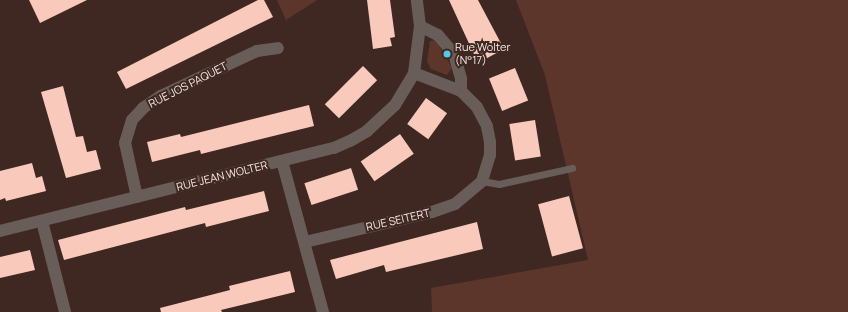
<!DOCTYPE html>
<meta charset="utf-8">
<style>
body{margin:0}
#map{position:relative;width:848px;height:312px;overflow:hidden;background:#3f2822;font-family:Manrope,sans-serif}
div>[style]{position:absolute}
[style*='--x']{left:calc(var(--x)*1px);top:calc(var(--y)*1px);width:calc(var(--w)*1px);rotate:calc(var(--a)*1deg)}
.green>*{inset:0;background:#5d362b}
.building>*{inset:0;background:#f9c9bb;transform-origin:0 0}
.lane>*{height:7px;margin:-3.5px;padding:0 3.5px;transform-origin:3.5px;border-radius:3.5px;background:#695d5a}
.street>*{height:12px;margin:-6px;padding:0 6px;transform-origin:6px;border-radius:6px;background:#695d5a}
.dots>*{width:11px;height:11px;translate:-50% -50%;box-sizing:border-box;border:2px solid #3f2822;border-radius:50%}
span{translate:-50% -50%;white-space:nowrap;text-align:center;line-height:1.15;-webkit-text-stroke:4px #3f2822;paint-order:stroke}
.poi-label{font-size:11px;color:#faeae6}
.left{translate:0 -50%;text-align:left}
.street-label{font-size:11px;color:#faeae6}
</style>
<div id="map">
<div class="green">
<div style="clip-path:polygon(277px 0,317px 0,286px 20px)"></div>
<div style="clip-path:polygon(516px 0,848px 0,848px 312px,432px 312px,431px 288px,588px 260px,545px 75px)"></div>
<div style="clip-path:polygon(436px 40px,452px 68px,447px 75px,431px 69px,427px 61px,430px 41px)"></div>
</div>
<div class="building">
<div style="clip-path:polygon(29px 0,87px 0,40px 23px)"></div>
<div style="clip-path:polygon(258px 0,264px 0,273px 17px,126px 89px,117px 72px)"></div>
<div style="clip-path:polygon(367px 0,390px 0,395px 37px,390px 38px,392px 46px,373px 49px)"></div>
<div style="clip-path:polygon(449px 0,478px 0,504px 49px,478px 63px)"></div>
<div style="left:363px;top:66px;width:20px;height:54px;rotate:45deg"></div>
<div style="left:515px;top:68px;width:35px;height:28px;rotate:68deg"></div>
<div style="clip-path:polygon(63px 86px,76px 137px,83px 136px,87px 152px,96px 150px,101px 169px,66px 178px,41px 92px)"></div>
<div style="left:426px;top:98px;width:26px;height:32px;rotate:36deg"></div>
<div style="clip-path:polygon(309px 105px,314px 126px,201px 154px,200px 150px,152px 162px,147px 142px,180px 134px,181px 137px)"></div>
<div style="left:535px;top:120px;width:37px;height:26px;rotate:81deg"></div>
<div style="left:400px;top:134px;width:24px;height:48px;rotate:55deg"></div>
<div style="clip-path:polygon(32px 163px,36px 178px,42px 176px,46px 191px,6px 201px,5px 198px,0 200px,0 171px)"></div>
<div style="left:351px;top:168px;width:23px;height:49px;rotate:72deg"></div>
<div style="clip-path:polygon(264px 191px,269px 211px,206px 227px,205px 223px,64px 260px,58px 240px,185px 207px,186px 210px)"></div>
<div style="left:569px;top:196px;width:54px;height:32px;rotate:75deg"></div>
<div style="clip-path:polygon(477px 222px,483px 249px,386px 272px,384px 265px,336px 279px,330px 260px)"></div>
<div style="clip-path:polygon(30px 250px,35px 270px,0 278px,0 257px)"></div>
<div style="clip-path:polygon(290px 271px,295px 292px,221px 310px,222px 312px,161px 312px,160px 308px,230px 290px,229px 286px)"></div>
</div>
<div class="lane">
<div style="--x:482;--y:181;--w:17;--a:10"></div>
<div style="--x:499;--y:184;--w:75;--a:-12.4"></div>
</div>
<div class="street">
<div style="--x:420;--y:26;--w:20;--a:27"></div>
<div style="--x:438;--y:35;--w:25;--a:50"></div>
<div style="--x:454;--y:54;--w:26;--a:74"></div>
<div style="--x:461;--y:79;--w:12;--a:90"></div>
<div style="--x:282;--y:161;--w:156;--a:74.8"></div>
<div style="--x:137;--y:197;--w:55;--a:-102.5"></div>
<div style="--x:125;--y:143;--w:24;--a:-73"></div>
<div style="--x:132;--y:120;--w:16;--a:-47"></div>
<div style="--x:143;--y:108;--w:22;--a:-34"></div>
<div style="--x:161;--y:96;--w:106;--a:-25.1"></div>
<div style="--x:257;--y:51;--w:21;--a:-8"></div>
<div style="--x:42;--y:221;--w:94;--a:75.8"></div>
<div style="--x:0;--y:231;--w:344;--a:-14"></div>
<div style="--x:334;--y:148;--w:17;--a:-24"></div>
<div style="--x:350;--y:141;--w:20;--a:-30"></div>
<div style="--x:367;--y:131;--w:38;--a:-43"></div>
<div style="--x:395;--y:105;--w:37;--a:-59"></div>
<div style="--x:414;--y:73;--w:47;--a:-82.7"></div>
<div style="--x:420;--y:26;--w:26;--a:-97"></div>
<div style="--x:305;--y:242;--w:130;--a:-13.3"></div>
<div style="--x:432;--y:212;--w:24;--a:-19"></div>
<div style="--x:455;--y:204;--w:35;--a:-40"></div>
<div style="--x:482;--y:181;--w:27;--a:-73"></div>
<div style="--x:490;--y:155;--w:13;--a:-90"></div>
<div style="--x:490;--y:142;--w:16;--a:-101"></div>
<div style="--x:487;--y:126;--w:21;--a:-118"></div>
<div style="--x:477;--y:107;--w:23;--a:-135"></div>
<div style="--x:461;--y:91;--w:50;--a:-159"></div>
</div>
<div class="dots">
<div style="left:447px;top:54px;background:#58c8e4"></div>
</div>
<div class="poi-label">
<span class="left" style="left:455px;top:54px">Rue Wolter<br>(N°17)</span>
</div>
<div class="street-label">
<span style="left:188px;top:85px;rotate:-27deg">RUE JOS PAQUET</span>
<span style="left:222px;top:176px;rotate:-14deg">RUE JEAN WOLTER</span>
<span style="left:398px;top:220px;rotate:-13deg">RUE SEITERT</span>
</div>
</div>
